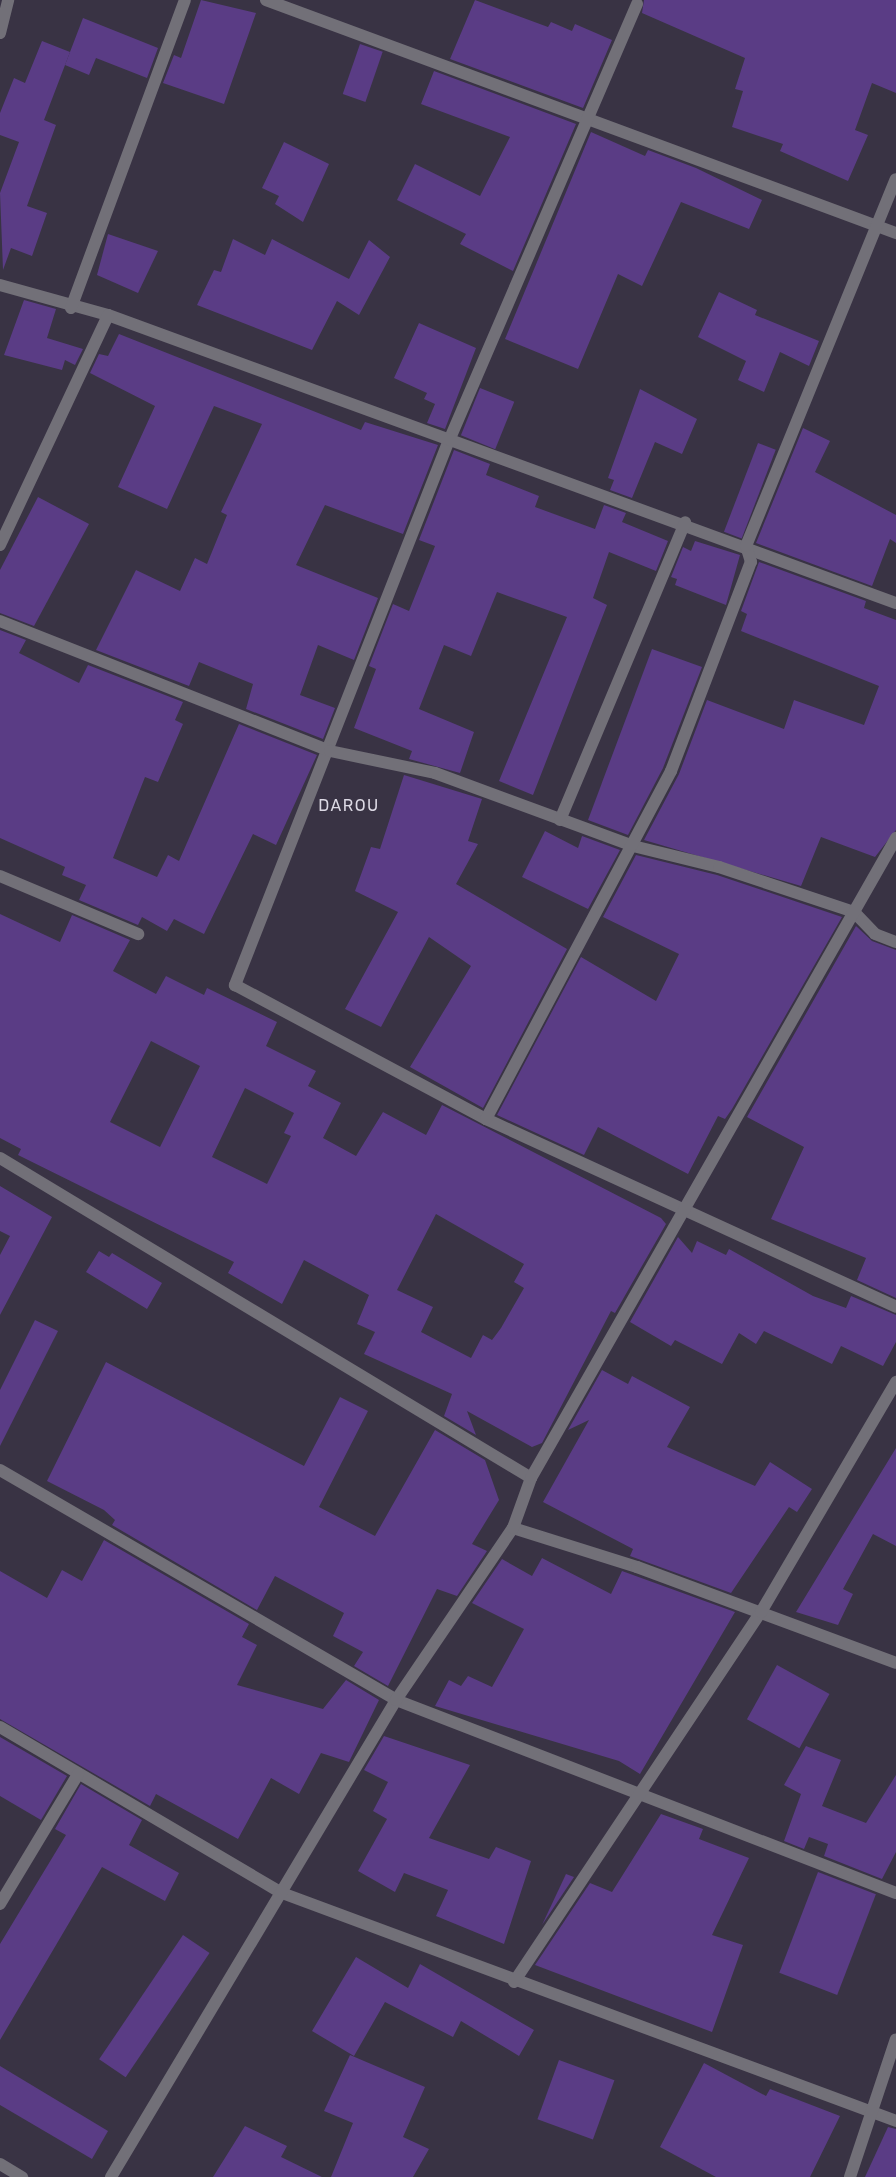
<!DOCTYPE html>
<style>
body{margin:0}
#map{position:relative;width:896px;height:2177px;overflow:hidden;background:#393344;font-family:Rubik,sans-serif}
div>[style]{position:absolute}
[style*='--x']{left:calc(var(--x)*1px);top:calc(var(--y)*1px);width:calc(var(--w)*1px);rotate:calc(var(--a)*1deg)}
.building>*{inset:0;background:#5a3c85;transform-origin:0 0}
.minor>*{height:12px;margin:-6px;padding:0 6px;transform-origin:6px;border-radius:6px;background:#727078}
span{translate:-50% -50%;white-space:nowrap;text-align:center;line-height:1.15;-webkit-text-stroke:6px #393344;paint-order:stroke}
.neighbourhood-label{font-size:16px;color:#dcd9e4;letter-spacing:1.5px}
</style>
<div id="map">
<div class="building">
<div style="clip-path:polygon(201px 0,256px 13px,224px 104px,163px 83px,174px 55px,181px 58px)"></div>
<div style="clip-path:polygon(475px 0,548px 27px,551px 22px,572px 31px,575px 24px,612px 40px,583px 108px,450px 59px)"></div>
<div style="clip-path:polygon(644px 0,896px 0,896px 93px,872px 83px,855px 130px,868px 135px,848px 181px,780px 151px,783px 144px,732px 127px,743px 91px,735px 89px,745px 58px,642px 13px)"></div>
<div style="clip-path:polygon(83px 18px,158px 48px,147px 78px,96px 58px,89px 75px,65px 65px)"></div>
<div style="clip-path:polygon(42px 41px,70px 52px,44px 120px,56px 125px,27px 206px,47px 213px,32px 256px,11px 248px,3px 270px,0 193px,19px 142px,0 135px,0 113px,14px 78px,25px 83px)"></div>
<div style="left:360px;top:44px;width:24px;height:53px;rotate:19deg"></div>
<div style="clip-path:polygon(434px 71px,576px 124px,513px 271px,460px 244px,466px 234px,397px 200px,415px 164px,480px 196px,510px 137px,421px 104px)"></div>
<div style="clip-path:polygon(591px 132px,645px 156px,648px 150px,696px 168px,762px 200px,749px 229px,681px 202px,642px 286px,618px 274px,578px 369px,505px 339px)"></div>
<div style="clip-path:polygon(284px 142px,329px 164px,303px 222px,275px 204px,279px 196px,262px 188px)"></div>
<div style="clip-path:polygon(108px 234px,158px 251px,138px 293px,97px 275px)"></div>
<div style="clip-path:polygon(233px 239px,265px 255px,272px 239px,349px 279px,369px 240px,390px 257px,359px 315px,337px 301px,312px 350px,197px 305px,214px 270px,221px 272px)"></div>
<div style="clip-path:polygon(719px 292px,757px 310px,755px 315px,819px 341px,809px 366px,780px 352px,764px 392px,738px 380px,746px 361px,698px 337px)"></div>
<div style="clip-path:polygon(24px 300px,56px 309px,47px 338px,83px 349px,75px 365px,65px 360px,62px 370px,4px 355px)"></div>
<div style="clip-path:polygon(419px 323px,476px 348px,445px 429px,427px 423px,435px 404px,424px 399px,427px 393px,394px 378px)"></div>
<div style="clip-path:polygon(119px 334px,361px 430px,365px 422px,438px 445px,403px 534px,325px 505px,296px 565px,378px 598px,354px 660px,318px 645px,300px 695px,335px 708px,323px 739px,246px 709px,253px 684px,199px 662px,189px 686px,96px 650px,136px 570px,180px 591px,195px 558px,207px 564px,227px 515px,221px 512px,262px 424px,214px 406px,167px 509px,118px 487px,155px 406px,90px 373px,99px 354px,108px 356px)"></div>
<div style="left:480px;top:388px;width:37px;height:51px;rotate:22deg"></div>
<div style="clip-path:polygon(640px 389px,697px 419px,682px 454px,655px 442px,632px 498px,610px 490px,614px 480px,608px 478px)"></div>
<div style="clip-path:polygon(803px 428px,830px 441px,815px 472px,896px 515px,896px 543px,890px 539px,872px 586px,756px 543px)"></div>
<div style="left:758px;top:443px;width:19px;height:95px;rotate:21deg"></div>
<div style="clip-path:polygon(454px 450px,490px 464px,486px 475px,539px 496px,535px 507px,595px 529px,604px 505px,626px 513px,622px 522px,668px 541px,656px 571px,609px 552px,593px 598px,607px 605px,533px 795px,499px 781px,567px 617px,497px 592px,471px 656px,444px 645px,419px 709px,474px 732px,460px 773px,409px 759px,412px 751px,354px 728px,376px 669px,369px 666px,393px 604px,409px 611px,435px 546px,419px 540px)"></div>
<div style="clip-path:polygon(38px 497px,89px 524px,34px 626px,0 613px,0 570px)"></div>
<div style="clip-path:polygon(695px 541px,740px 555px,726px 605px,675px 585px,677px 579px,671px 577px,683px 547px,691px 551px)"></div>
<div style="clip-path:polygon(759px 562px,866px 601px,864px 608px,896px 620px,896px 830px,875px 857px,821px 837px,801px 886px,644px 840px,679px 774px,707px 700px,784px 729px,794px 700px,864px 725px,879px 686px,741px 631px,747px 614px,741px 611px)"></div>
<div style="clip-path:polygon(0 630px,26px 640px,19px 653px,79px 683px,88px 665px,183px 702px,175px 720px,183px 724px,158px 782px,145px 777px,113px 858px,157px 877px,168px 855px,179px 861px,239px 724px,317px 755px,276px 845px,253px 834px,204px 934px,174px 919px,167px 931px,142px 917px,138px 925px,79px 900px,86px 885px,62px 875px,65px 867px,0 838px)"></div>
<div style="clip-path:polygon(652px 649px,702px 667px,663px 768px,628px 835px,588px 820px)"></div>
<div style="clip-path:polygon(404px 775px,482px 799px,468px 841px,478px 844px,456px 884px,567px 949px,483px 1108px,410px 1067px,471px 966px,429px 937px,381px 1027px,345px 1009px,398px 912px,355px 891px,371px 847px,380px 849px)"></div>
<div style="clip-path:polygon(545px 831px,578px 848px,582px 836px,620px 850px,588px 909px,522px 877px)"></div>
<div style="clip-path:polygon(636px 855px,717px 875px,842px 917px,732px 1109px,725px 1119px,718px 1116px,688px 1174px,598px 1127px,584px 1155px,497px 1115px,581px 957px,656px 1001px,679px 954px,603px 917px)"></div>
<div style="clip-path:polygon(evenodd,0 914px,60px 942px,72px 915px,130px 940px,113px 971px,156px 994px,166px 976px,204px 995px,207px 988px,277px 1022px,266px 1046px,316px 1071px,308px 1086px,341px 1103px,323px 1138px,356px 1156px,383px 1112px,426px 1135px,442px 1105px,661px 1218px,666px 1224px,615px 1313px,611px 1311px,542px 1443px,532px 1447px,467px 1411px,476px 1435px,444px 1416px,452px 1394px,364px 1354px,375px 1332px,357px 1324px,369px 1295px,304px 1260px,282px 1304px,228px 1273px,234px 1262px,18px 1155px,21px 1149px,0 1138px,0 914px,151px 1041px,200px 1066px,160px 1147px,110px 1122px,151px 1041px,0 914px,245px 1088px,294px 1113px,284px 1133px,291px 1136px,267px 1184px,212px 1157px,245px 1088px,0 914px,436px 1214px,524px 1264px,514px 1282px,524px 1288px,501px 1328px,492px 1340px,483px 1335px,471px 1358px,421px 1332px,433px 1307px,397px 1290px,436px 1214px)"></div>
<div style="clip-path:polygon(856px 926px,872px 941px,896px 950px,896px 1298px,857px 1280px,866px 1258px,771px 1219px,804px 1147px,747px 1117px)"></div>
<div style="clip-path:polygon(0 1186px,52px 1217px,0 1315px,0 1255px,10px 1236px,0 1231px)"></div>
<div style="clip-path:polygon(678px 1237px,692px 1253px,697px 1241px,726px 1255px,729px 1249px,813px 1296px,846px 1308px,851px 1296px,896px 1315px,896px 1342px,883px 1366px,841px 1346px,832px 1364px,764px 1331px,756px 1344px,739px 1333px,722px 1364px,675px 1340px,671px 1346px,630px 1322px)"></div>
<div style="clip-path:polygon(99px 1251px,109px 1257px,112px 1253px,162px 1283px,147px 1309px,86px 1272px)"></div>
<div style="clip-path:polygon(35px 1320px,58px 1331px,0 1446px,0 1390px)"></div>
<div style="clip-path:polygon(106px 1362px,304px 1466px,340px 1397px,368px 1411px,319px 1507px,375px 1536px,435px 1430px,485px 1460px,499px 1500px,472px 1544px,487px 1551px,457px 1596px,437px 1589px,388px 1686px,354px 1666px,363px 1652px,333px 1636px,344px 1613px,275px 1576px,257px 1610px,112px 1525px,115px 1520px,104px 1510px,47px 1481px)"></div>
<div style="clip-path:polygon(602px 1370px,628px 1384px,632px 1376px,690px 1407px,667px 1447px,755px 1486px,770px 1462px,812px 1489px,797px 1512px,789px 1507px,731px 1593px,630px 1556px,633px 1549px,543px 1502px,589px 1420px,568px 1430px)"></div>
<div style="clip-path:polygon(896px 1448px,896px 1546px,873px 1534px,843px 1589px,853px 1594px,838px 1625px,796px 1612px)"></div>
<div style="clip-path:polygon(104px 1540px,249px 1624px,242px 1637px,257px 1645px,237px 1685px,323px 1709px,346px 1680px,379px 1700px,349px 1762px,321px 1753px,299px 1794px,271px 1778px,238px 1839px,156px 1794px,150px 1806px,0 1719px,0 1571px,47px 1598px,62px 1570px,82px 1581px)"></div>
<div style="clip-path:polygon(542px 1558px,611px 1594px,622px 1571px,735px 1612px,640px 1774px,619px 1761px,435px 1706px,449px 1680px,461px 1686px,468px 1676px,492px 1687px,524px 1629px,472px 1603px,502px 1559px,532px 1576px)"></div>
<div style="left:777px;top:1665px;width:60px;height:62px;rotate:29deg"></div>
<div style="clip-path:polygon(384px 1736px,470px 1765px,429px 1838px,489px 1859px,496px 1847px,531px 1861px,504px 1944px,436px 1916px,448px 1890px,404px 1873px,395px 1892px,358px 1871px,387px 1819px,373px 1811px,388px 1782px,364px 1770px)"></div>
<div style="clip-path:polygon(0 1737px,67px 1776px,41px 1820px,0 1796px)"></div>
<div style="clip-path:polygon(806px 1746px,841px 1760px,822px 1806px,866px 1823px,896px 1775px,896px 1852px,882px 1879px,824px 1856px,828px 1844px,809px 1837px,804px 1849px,784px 1841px,801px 1794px,784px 1785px)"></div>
<div style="clip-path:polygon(81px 1784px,142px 1820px,129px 1845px,179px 1873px,165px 1901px,102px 1867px,0 2040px,0 1944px,66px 1835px,55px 1829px)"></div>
<div style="clip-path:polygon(661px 1814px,703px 1829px,699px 1839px,749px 1858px,712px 1935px,743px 1945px,712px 2032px,535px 1965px,590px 1883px,612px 1892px)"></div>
<div style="left:818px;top:1872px;width:62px;height:108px;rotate:21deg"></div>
<div style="clip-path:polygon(566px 1874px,574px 1877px,542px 1925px)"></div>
<div style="left:183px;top:1935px;width:32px;height:150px;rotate:34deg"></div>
<div style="clip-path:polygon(356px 1957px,408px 1988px,420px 1964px,534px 2030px,519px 2056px,461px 2021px,453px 2037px,385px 2002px,354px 2056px,312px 2031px)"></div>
<div style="clip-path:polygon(350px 2055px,425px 2087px,403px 2137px,429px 2149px,413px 2177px,331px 2177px,353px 2123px,324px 2111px)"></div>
<div style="left:559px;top:2060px;width:59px;height:63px;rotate:20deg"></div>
<div style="clip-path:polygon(704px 2063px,766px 2096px,770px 2089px,840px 2116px,810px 2177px,716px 2177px,660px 2147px)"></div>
<div style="clip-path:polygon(0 2066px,108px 2131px,92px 2159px,0 2105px)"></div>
<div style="clip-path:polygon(245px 2126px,287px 2146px,281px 2157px,322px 2177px,213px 2177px)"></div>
<div style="clip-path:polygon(888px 2127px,896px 2129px,896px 2177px,865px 2177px)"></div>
</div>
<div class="minor">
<div style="--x:266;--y:0;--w:672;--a:20.3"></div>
<div style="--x:637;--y:4;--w:475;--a:113.3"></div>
<div style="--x:449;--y:440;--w:586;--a:111.44"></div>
<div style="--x:235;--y:985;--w:285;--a:28.1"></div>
<div style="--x:486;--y:1119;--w:451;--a:24.6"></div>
<div style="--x:0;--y:33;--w:34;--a:-76"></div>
<div style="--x:0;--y:285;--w:112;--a:15.5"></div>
<div style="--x:108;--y:315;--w:839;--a:20.08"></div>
<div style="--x:71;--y:308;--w:328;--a:-69.7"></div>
<div style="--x:0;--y:545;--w:254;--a:-64.8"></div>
<div style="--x:0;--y:621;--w:355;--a:21.5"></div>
<div style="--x:330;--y:751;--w:107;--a:11.8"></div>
<div style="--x:435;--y:773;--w:211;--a:20.2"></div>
<div style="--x:633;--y:846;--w:89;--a:13.7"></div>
<div style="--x:719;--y:867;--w:142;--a:18.4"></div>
<div style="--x:854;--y:912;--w:30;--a:46"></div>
<div style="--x:875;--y:934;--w:22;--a:21"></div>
<div style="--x:560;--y:820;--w:323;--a:-67.2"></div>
<div style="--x:0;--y:876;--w:150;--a:22.8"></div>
<div style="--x:486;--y:1119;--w:394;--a:-62"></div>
<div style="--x:671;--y:771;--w:224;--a:-69.1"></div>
<div style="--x:751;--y:562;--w:17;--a:-107"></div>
<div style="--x:746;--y:546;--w:396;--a:-67.8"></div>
<div style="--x:0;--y:1158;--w:620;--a:31.07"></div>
<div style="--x:0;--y:1470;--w:458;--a:30.1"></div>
<div style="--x:396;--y:1700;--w:536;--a:21.11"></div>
<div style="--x:513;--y:1528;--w:130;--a:17.5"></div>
<div style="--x:637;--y:1567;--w:276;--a:20.3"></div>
<div style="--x:0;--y:1727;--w:327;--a:30.5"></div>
<div style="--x:282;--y:1893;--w:655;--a:20.37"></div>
<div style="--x:0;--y:1904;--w:152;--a:-59"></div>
<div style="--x:514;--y:1982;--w:445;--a:-56.3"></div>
<div style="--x:761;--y:1612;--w:267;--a:-59.6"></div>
<div style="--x:0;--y:2164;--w:26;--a:31"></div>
<div style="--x:111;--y:2177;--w:556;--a:-59.14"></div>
<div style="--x:396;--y:1700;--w:208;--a:-55.8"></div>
<div style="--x:513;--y:1528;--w:53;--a:-70.2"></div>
<div style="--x:531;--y:1478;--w:737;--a:-60.3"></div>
<div style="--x:850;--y:2177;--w:145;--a:-71.6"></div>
</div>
<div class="neighbourhood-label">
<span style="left:349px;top:806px">DAROU</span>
</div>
</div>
